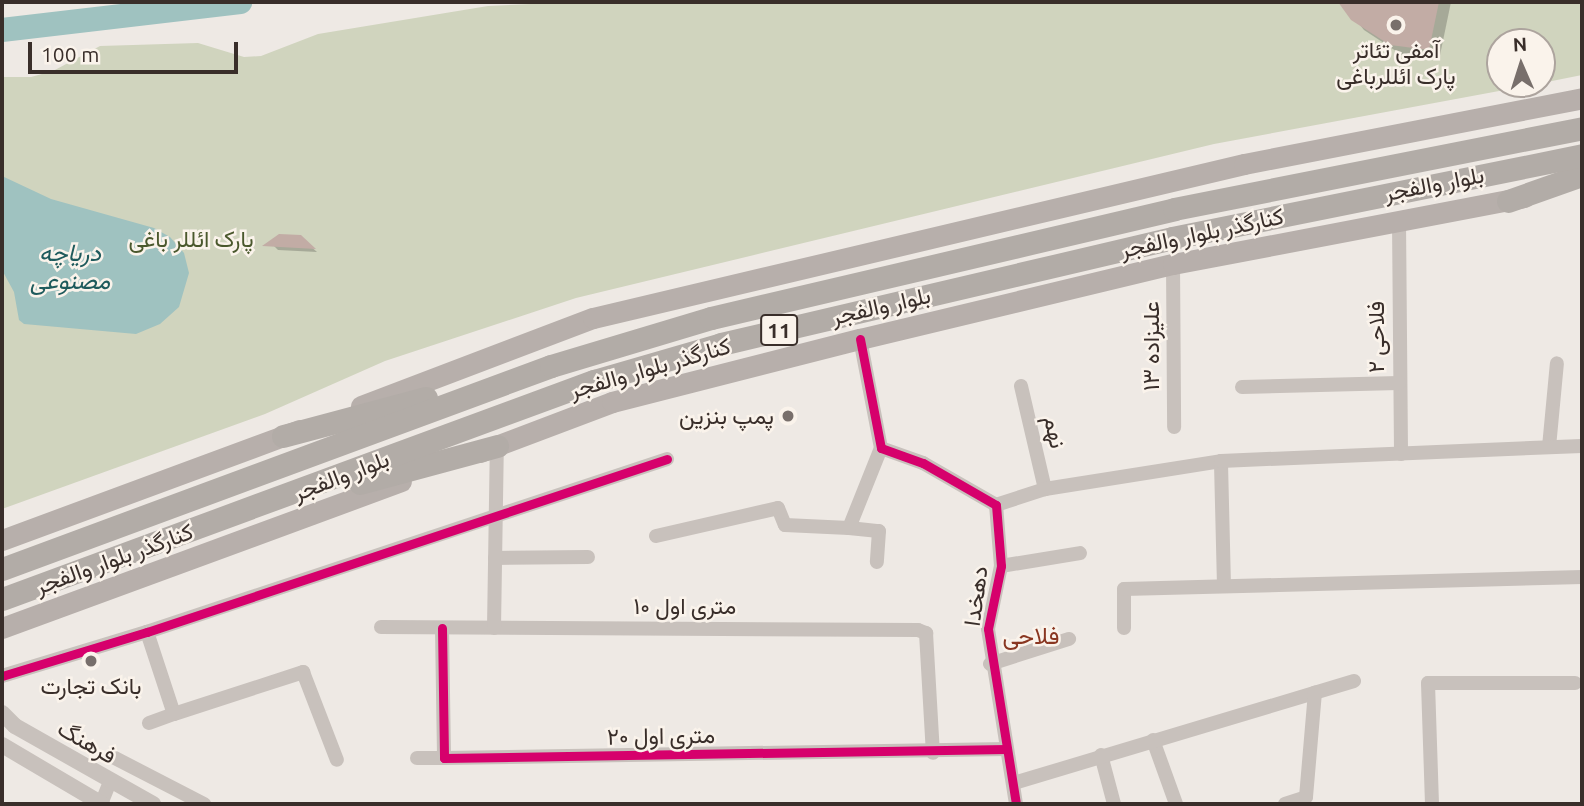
<!DOCTYPE html>
<meta charset="utf-8">
<style>
body{margin:0}
#map{position:relative;width:1584px;height:806px;overflow:hidden;background:#eee9e4;font-family:Ubuntu,Vazirmatn,sans-serif}
div>[style]{position:absolute}
[style*='--x']{left:calc(var(--x)*1px);top:calc(var(--y)*1px);width:calc(var(--w)*1px);rotate:calc(var(--a)*1deg)}
.green>*{inset:0;background:#d0d4be}
.water>*{inset:0;background:#9fc2c0}
.shadow>*{inset:0;background:#0003}
.river>*{height:24px;margin:-12px;padding:0 12px;transform-origin:12px;border-radius:12px;background:#9fc2c0}
.building>*{inset:0;background:#c2aca5}
.minor>*{height:14px;margin:-7px;padding:0 7px;transform-origin:7px;border-radius:7px;background:#c8c1bc}
.tertiary>*{height:16px;margin:-8px;padding:0 8px;transform-origin:8px;border-radius:8px;background:#c8c1bc}
.primary>*{height:21px;margin:-10.5px;padding:0 10.5px;transform-origin:10.5px;border-radius:10.5px;background:#b7afab}
.trunk>*{height:23px;margin:-11.5px;padding:0 11.5px;transform-origin:11.5px;border-radius:11.5px;background:#b2aca7}
.cycleway>*{height:9px;margin:-4.5px;padding:0 4.5px;transform-origin:4.5px;border-radius:4.5px;background:#d6006c}
.dots>*{width:19px;height:19px;translate:-50% -50%;box-sizing:border-box;border:4px solid #faf3eb;border-radius:50%}
span{translate:-50% -50%;white-space:nowrap;text-align:center;line-height:1.15;-webkit-text-stroke:5px #faf3eb;paint-order:stroke}
.shield-label span{padding:2px 5px;background:#faf3eb;border:2px solid;border-radius:5px;-webkit-text-stroke-width:0}
.shield-label{font-size:21px;color:#392e2a;font-weight:700}
.poi-label{font-size:23px;color:#392e2a}
.right{translate:-100% -50%;text-align:right}
.street-label{font-size:23px;color:#392e2a}
.park-label{font-size:23px;color:#4a582d}
.water-label{font-size:24px;color:#1e5a5c;font-style:italic}
.neighbourhood-label{font-size:24px;color:#893621}
.frame{position:absolute;inset:0;border:4px solid #392e2a;pointer-events:none}
.north{position:absolute;left:1486px;top:28px;width:70px;height:70px;box-sizing:border-box;background:#faf3eb;border:2px solid #ada49e;border-radius:50%;rotate:357deg;font-size:19px;font-weight:700;line-height:28px;text-align:center;color:#392e2a}
.north::after{content:'';display:block;margin:auto;width:24px;height:32px;background:#786f6b;clip-path:polygon(50% 0,100% 100%,50% 72%,0 100%)}
.scale{position:absolute;left:28px;top:42px;width:210px;height:32px;box-sizing:border-box;border:4px solid #392e2a;border-top:0;padding-left:9px;font-size:21px;line-height:24px;white-space:nowrap;color:#392e2a;-webkit-text-stroke:5px #faf3eb;paint-order:stroke}
</style>
<div id="map">
<div class="green">
<div style="clip-path:polygon(577px 2px,1582px 2px,1582px 75px,1542px 83px,1542px 42px,1500px 42px,1500px 84px,1537px 84px,1214px 144px,576px 298px,385px 361px,265px 414px,2px 509px,2px 77px,31px 77px,53px 71px,100px 46px,198px 43px,244px 57px,261px 56px,318px 34px,488px 6px)"></div>
</div>
<div class="water">
<div style="clip-path:polygon(2px 176px,51px 199px,154px 228px,170px 237px,184px 253px,189px 273px,179px 307px,160px 324px,136px 334px,24px 324px,19px 320px,14px 292px,2px 270px)"></div>
</div>
<div class="shadow">
<div style="clip-path:polygon(1341px 2px,1451px 2px,1439px 60px,1402px 55px,1364px 30px)"></div>
<div style="clip-path:polygon(300px 237px,317px 252px,278px 250px,273px 245px)"></div>
</div>
<div class="river">
<div style="--x:2;--y:30;--w:240;--a:-6.7"></div>
</div>
<div class="building">
<div style="clip-path:polygon(1338px 2px,1439px 2px,1429px 50px,1390px 45px,1351px 20px)"></div>
<div style="clip-path:polygon(279px 234px,301px 235px,316px 249px,262px 246px)"></div>
</div>
<div class="minor">
<div style="--x:1399;--y:221;--w:233;--a:89.5"></div>
<div style="--x:1173;--y:264;--w:163;--a:89.6"></div>
<div style="--x:860;--y:339;--w:111;--a:79.1"></div>
<div style="--x:881;--y:448;--w:45;--a:19.7"></div>
<div style="--x:923;--y:463;--w:84;--a:29.9"></div>
<div style="--x:996;--y:505;--w:61;--a:85.3"></div>
<div style="--x:1001;--y:566;--w:64;--a:101.7"></div>
<div style="--x:988;--y:629;--w:177;--a:80.9"></div>
<div style="--x:1021;--y:386;--w:106;--a:76.9"></div>
<div style="--x:1242;--y:387;--w:157;--a:-1.5"></div>
<div style="--x:1549;--y:447;--w:84;--a:-84.6"></div>
<div style="--x:996;--y:505;--w:52;--a:-18.1"></div>
<div style="--x:1045;--y:489;--w:178;--a:-9"></div>
<div style="--x:849;--y:528;--w:30;--a:6"></div>
<div style="--x:879;--y:531;--w:31;--a:94"></div>
<div style="--x:656;--y:536;--w:125;--a:-12.9"></div>
<div style="--x:778;--y:508;--w:18;--a:68"></div>
<div style="--x:785;--y:525;--w:64;--a:2.7"></div>
<div style="--x:849;--y:528;--w:86;--a:-68.2"></div>
<div style="--x:495;--y:558;--w:93;--a:-0.6"></div>
<div style="--x:1001;--y:566;--w:80;--a:-9.3"></div>
<div style="--x:1224;--y:586;--w:125;--a:-91.4"></div>
<div style="--x:1221;--y:461;--w:361;--a:-2.4"></div>
<div style="--x:381;--y:627;--w:537;--a:0.32"></div>
<div style="--x:918;--y:630;--w:9;--a:21"></div>
<div style="--x:926;--y:633;--w:120;--a:86.7"></div>
<div style="--x:442;--y:628;--w:130;--a:89.1"></div>
<div style="--x:444;--y:758;--w:563;--a:-0.92"></div>
<div style="--x:494;--y:628;--w:182;--a:-89.1"></div>
<div style="--x:1124;--y:628;--w:39;--a:-90"></div>
<div style="--x:1124;--y:589;--w:458;--a:-1.5"></div>
<div style="--x:147;--y:632;--w:86;--a:71.8"></div>
<div style="--x:174;--y:714;--w:136;--a:-18"></div>
<div style="--x:303;--y:672;--w:94;--a:68.9"></div>
<div style="--x:990;--y:664;--w:83;--a:-17.6"></div>
<div style="--x:2;--y:676;--w:152;--a:-16.9"></div>
<div style="--x:147;--y:632;--w:548;--a:-18.4"></div>
<div style="--x:149;--y:723;--w:27;--a:-20"></div>
<div style="--x:1153;--y:740;--w:68;--a:70.2"></div>
<div style="--x:1101;--y:755;--w:51;--a:75.1"></div>
<div style="--x:111;--y:756;--w:105;--a:27.3"></div>
<div style="--x:417;--y:758;--w:27;--a:0"></div>
<div style="--x:1014;--y:783;--w:355;--a:-16.7"></div>
<div style="--x:101;--y:804;--w:24;--a:-68"></div>
<div style="--x:1285;--y:804;--w:22;--a:-18"></div>
<div style="--x:1306;--y:797;--w:105;--a:-85.1"></div>
<div style="--x:1432;--y:804;--w:121;--a:-91.9"></div>
<div style="--x:1428;--y:683;--w:147;--a:0"></div>
</div>
<div class="tertiary">
<div style="--x:2;--y:713;--w:18;--a:45"></div>
<div style="--x:15;--y:726;--w:159;--a:29.5"></div>
<div style="--x:2;--y:745;--w:116;--a:30.5"></div>
</div>
<div class="primary">
<div style="--x:361;--y:406;--w:248;--a:-20.8"></div>
<div style="--x:593;--y:318;--w:669;--a:-13.31"></div>
<div style="--x:1244;--y:164;--w:344;--a:-11"></div>
<div style="--x:480;--y:452;--w:141;--a:-20.7"></div>
<div style="--x:612;--y:402;--w:256;--a:-14.3"></div>
<div style="--x:860;--y:339;--w:322;--a:-13.5"></div>
<div style="--x:1173;--y:264;--w:358;--a:-10.8"></div>
<div style="--x:2;--y:540;--w:317;--a:-20.3"></div>
<div style="--x:2;--y:628;--w:425;--a:-20.2"></div>
</div>
<div class="trunk">
<div style="--x:1508;--y:201;--w:78;--a:-19.4"></div>
<div style="--x:283;--y:436;--w:148;--a:-14.9"></div>
<div style="--x:360;--y:483;--w:142;--a:-15.1"></div>
<div style="--x:2;--y:569;--w:585;--a:-20.29"></div>
<div style="--x:551;--y:366;--w:167;--a:-16.7"></div>
<div style="--x:711;--y:318;--w:476;--a:-13.2"></div>
<div style="--x:1174;--y:209;--w:416;--a:-11.2"></div>
<div style="--x:2;--y:599;--w:631;--a:-20.22"></div>
<div style="--x:594;--y:381;--w:132;--a:-16.2"></div>
<div style="--x:721;--y:344;--w:463;--a:-13.2"></div>
<div style="--x:1172;--y:238;--w:418;--a:-11.4"></div>
</div>
<div class="cycleway">
<div style="--x:860;--y:339;--w:111;--a:79.1"></div>
<div style="--x:881;--y:448;--w:45;--a:19.7"></div>
<div style="--x:923;--y:463;--w:84;--a:29.9"></div>
<div style="--x:996;--y:505;--w:61;--a:85.3"></div>
<div style="--x:1001;--y:566;--w:64;--a:101.7"></div>
<div style="--x:988;--y:629;--w:177;--a:80.9"></div>
<div style="--x:442;--y:628;--w:130;--a:89.1"></div>
<div style="--x:444;--y:758;--w:563;--a:-0.92"></div>
<div style="--x:2;--y:676;--w:152;--a:-16.9"></div>
<div style="--x:147;--y:632;--w:548;--a:-18.4"></div>
</div>
<div class="dots">
<div style="left:1396px;top:25px;background:#786f6b"></div>
<div style="left:788px;top:416px;background:#786f6b"></div>
<div style="left:91px;top:661px;background:#786f6b"></div>
</div>
<div class="shield-label">
<span style="left:779px;top:330px">11</span>
</div>
<div class="poi-label">
<span style="left:1396px;top:63px">آمفی تئاتر<br>پارک ائللرباغی</span>
<span class="right" style="left:774px;top:416px">پمپ بنزین</span>
<span style="left:91px;top:686px">بانک تجارت</span>
</div>
<div class="street-label">
<span style="left:1434px;top:184px;rotate:-11deg">بلوار والفجر</span>
<span style="left:1202px;top:233px;rotate:-12deg">کنارگذر بلوار والفجر</span>
<span style="left:881px;top:306px;rotate:-13deg">بلوار والفجر</span>
<span style="left:1376px;top:337px;rotate:-90deg">فلاحی ۲</span>
<span style="left:1151px;top:346px;rotate:-90deg">۱۳ علیزاده</span>
<span style="left:650px;top:368px;rotate:-16deg">کنارگذر بلوار والفجر</span>
<span style="left:1055px;top:432px;rotate:77deg">نهم</span>
<span style="left:341px;top:476px;rotate:-21deg">بلوار والفجر</span>
<span style="left:114px;top:559px;rotate:-20deg">کنارگذر بلوار والفجر</span>
<span style="left:976px;top:596px;rotate:-82deg">دهخدا</span>
<span style="left:685px;top:606px">۱۰ متری اول</span>
<span style="left:661px;top:736px;rotate:-1deg">۲۰ متری اول</span>
<span style="left:87px;top:742px;rotate:30deg">فرهنگ</span>
</div>
<div class="park-label">
<span style="left:191px;top:239px">پارک ائللر باغی</span>
</div>
<div class="water-label">
<span style="left:70px;top:267px">دریاچه<br>مصنوعی</span>
</div>
<div class="neighbourhood-label">
<span style="left:1031px;top:636px">فلاحی</span>
</div>
<div class="frame"></div>
<div class="north">N</div>
<div class="scale">100 m</div>
</div>
